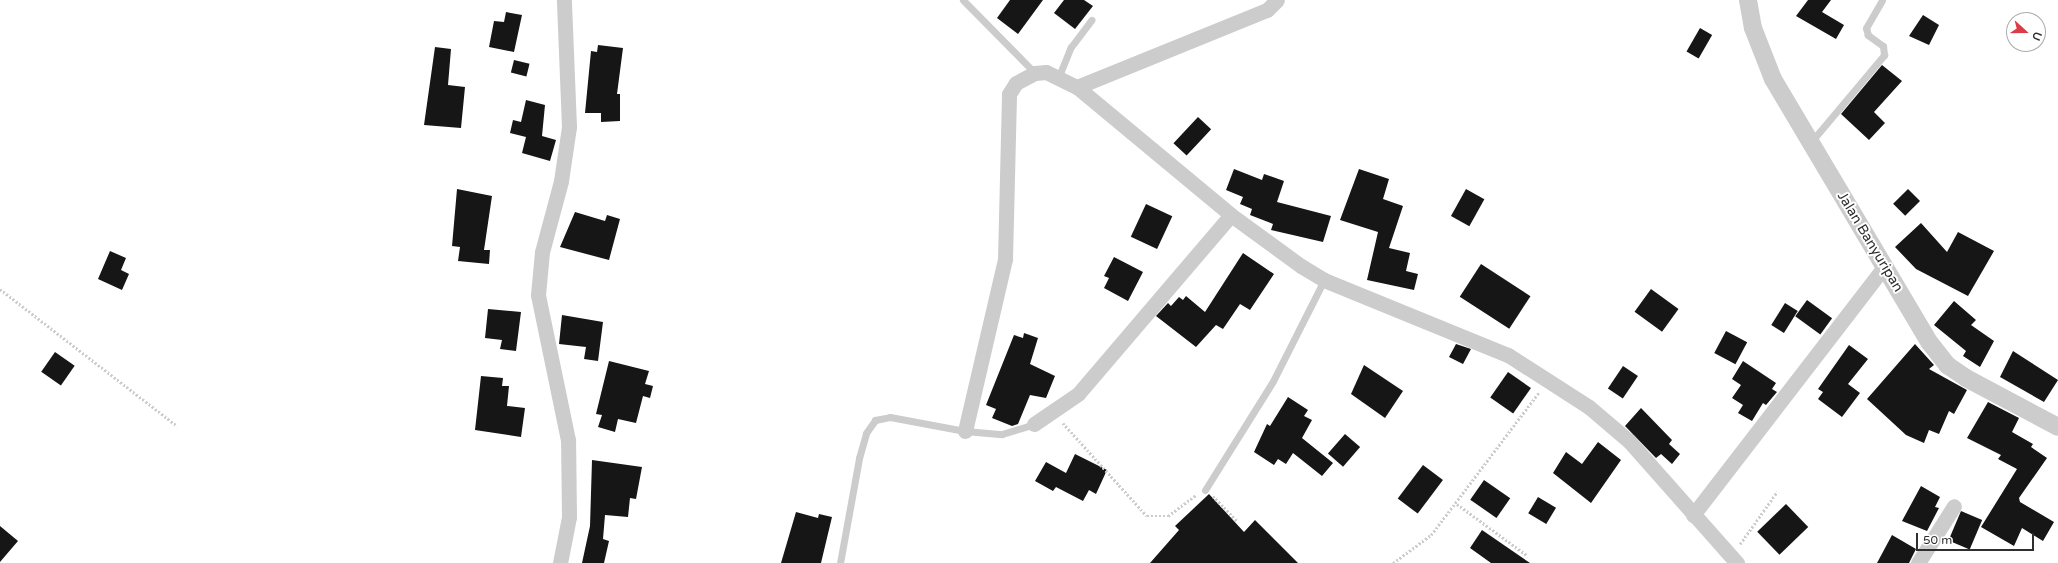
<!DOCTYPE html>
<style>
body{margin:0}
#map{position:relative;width:2058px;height:563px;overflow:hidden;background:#fff;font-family:"Varela Round",sans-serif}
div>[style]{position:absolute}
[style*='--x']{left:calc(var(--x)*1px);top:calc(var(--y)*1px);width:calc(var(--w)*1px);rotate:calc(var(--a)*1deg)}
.building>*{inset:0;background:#161616;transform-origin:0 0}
.path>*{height:2.5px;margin-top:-1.25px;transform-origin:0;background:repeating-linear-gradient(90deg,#ccc 0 2px,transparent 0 4px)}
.service>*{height:7px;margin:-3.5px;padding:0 3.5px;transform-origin:3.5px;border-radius:3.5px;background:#ccc}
.minor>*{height:15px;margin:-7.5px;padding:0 7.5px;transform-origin:7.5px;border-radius:7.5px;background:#ccc}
.tertiary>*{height:18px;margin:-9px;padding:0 9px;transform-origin:9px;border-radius:9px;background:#ccc}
span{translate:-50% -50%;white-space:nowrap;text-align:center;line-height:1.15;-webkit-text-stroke:4px #fff;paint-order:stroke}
.street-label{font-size:14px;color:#2f2f2f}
.north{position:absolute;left:2006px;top:12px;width:40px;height:40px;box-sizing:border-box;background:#fff;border:1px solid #acacac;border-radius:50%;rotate:111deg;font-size:11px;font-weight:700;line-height:16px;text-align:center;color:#2f2f2f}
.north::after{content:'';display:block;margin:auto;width:14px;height:18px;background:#dc3b48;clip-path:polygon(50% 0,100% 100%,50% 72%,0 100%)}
.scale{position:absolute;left:1916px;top:533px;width:118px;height:18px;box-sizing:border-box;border:2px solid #2f2f2f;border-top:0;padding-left:5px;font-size:12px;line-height:14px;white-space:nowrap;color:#2f2f2f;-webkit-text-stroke:3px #fff;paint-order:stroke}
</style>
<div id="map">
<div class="building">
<div style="clip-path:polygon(1010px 0,1043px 0,1018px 34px,997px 18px)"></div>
<div style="clip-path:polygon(1064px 0,1084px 0,1093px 6px,1075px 29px,1054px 13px)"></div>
<div style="clip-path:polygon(1808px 0,1831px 0,1822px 12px,1844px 25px,1836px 39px,1796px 16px)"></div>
<div style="clip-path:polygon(506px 12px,522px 15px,514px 52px,489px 47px,494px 21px,504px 22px)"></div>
<div style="clip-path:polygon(1923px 15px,1939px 25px,1929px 45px,1909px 36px)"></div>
<div style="left:1700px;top:28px;width:14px;height:27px;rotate:30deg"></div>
<div style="clip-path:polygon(598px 45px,623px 48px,617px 94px,620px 94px,620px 121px,601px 122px,601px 113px,585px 113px,591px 51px,597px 52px)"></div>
<div style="clip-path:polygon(435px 47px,451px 49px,448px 85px,465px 87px,461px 128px,424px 125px)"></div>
<div style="left:514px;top:60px;width:16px;height:13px;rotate:14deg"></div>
<div style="clip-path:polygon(1882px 65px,1902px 81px,1874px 112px,1885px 123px,1869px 140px,1841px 114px)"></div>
<div style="clip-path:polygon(526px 100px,545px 105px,542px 136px,556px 140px,550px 161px,522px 153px,526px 137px,510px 133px,513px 120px,521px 122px)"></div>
<div style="left:1198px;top:117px;width:18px;height:36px;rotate:43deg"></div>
<div style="clip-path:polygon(1234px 169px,1262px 180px,1264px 174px,1284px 181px,1277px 202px,1331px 216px,1323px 242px,1271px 230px,1273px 224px,1250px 215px,1252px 209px,1240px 204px,1243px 197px,1226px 190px)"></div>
<div style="clip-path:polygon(1359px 169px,1389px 179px,1383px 199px,1403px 206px,1389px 248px,1410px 253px,1406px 271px,1418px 274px,1414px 290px,1367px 280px,1378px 232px,1340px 220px)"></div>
<div style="clip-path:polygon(457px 189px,492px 196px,484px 250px,490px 250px,489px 264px,458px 261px,460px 247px,452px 246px)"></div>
<div style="left:1466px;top:189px;width:21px;height:31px;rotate:29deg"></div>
<div style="left:1908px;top:189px;width:17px;height:21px;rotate:45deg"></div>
<div style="left:1146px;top:204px;width:29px;height:36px;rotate:25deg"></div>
<div style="clip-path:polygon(575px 212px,605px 221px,607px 215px,620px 219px,609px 260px,560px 247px)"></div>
<div style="clip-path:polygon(1921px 223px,1947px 252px,1958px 232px,1994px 251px,1968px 296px,1916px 269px,1895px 247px)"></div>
<div style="clip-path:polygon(110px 251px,126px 258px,121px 270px,129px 274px,122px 290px,98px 279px)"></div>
<div style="clip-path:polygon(1243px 253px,1274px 274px,1250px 310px,1240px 304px,1223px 329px,1216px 325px,1196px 347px,1156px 316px,1168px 303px,1171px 306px,1179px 297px,1183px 300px,1186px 296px,1205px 312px)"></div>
<div style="clip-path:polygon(1114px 257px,1143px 272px,1128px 301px,1104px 288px,1109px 278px,1104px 276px)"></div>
<div style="left:1481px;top:264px;width:59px;height:39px;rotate:33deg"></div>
<div style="left:1651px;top:289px;width:34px;height:28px;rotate:36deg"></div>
<div style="left:1807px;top:300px;width:31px;height:20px;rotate:36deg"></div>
<div style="clip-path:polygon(1954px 301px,1976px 320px,1971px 325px,1994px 341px,1980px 367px,1963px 356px,1966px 351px,1934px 325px)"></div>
<div style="left:1785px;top:303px;width:15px;height:26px;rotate:32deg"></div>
<div style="clip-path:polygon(488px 309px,521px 312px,516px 351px,500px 349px,502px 340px,485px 338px)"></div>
<div style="clip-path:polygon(562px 315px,603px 322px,598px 361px,584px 359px,586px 347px,559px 344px)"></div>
<div style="left:1726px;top:331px;width:24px;height:25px;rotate:28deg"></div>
<div style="clip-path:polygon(1024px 333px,1038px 338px,1030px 364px,1055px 376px,1046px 398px,1030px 395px,1018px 424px,1012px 426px,992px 418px,996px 409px,986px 405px,1014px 335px,1023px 338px)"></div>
<div style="clip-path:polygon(1456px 344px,1471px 349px,1463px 364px,1449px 357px)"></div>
<div style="clip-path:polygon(1915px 344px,1934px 365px,1929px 369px,1967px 390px,1954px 414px,1949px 411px,1939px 434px,1929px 430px,1924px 443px,1906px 435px,1867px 399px)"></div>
<div style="clip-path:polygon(1849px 345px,1868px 359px,1848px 384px,1860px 393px,1842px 417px,1818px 399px,1823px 392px,1818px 389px)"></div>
<div style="clip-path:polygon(2013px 351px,2058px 380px,2044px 402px,2000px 377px)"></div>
<div style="left:55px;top:352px;width:24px;height:24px;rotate:35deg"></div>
<div style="clip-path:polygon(609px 361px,649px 371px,645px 384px,653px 386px,650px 398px,643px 396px,636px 423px,618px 419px,615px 432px,598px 427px,602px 415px,596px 414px)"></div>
<div style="clip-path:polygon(1743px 361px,1776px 383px,1772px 389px,1777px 392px,1766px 405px,1763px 403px,1752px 421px,1738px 413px,1743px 405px,1732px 398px,1741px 385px,1732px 379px)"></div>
<div style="clip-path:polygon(1364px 365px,1403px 391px,1385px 418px,1351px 394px)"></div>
<div style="left:1623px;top:366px;width:18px;height:27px;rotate:34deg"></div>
<div style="left:1508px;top:372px;width:28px;height:31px;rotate:35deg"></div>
<div style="clip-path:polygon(481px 376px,503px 378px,502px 386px,509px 386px,507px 406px,525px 408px,521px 437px,475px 430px)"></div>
<div style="clip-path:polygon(1288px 397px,1308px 410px,1304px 416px,1312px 420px,1302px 438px,1333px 463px,1322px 476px,1293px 453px,1286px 464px,1278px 459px,1274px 465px,1254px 452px,1267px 424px,1270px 426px)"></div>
<div style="clip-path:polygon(1988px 402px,2019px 418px,2012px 432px,2033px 444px,2031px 447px,2047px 458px,2019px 498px,2020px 502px,2054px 522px,2043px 541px,2022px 528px,2014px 546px,1981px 527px,2017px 469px,1998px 459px,2001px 455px,1967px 438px)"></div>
<div style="clip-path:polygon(1641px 408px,1672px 440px,1669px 444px,1680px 454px,1672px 464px,1661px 454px,1656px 458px,1625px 426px)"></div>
<div style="left:1345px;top:434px;width:20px;height:26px;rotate:41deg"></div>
<div style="clip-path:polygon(1598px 442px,1621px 460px,1591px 503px,1553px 473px,1566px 452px,1582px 464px)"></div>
<div style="clip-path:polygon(1075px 454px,1107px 470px,1096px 494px,1089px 490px,1083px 501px,1056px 487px,1053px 491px,1035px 481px,1046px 462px,1066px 473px)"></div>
<div style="clip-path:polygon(592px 460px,642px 467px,636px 499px,630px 498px,628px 517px,605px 515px,603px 539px,609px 541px,604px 563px,582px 563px,590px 526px)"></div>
<div style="left:1423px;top:465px;width:25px;height:42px;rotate:37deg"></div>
<div style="left:1484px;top:480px;width:32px;height:24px;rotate:35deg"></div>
<div style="clip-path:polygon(1921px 486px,1940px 497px,1935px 507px,1939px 508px,1927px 531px,1902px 521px)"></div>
<div style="clip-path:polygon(1209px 494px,1244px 532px,1255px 520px,1298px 563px,1150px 563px,1179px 530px,1175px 526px)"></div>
<div style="left:1538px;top:497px;width:21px;height:19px;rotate:31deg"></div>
<div style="left:1786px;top:504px;width:32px;height:40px;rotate:46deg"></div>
<div style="left:1961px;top:511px;width:23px;height:32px;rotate:23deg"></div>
<div style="clip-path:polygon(796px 512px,818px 518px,819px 514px,832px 517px,821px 563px,781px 563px)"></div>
<div style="clip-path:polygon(0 526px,18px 541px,0 562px)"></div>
<div style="clip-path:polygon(1482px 530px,1530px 563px,1491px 563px,1470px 548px)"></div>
<div style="clip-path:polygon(1892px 535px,1916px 549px,1909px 563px,1877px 563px)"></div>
</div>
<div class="path">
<div style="--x:0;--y:289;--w:224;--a:37.7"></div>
<div style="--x:1063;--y:423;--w:125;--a:47.9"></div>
<div style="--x:1147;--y:516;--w:21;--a:0"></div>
<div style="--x:1168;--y:516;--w:35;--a:-37"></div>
<div style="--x:1213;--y:496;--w:36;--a:46"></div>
<div style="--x:1457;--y:504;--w:88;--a:36.2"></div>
<div style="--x:1740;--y:544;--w:64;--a:-54.6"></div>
<div style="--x:1393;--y:563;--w:47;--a:-36.4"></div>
<div style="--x:1431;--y:535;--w:179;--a:-52.9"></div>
</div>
<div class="service">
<div style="--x:963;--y:0;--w:103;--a:45.4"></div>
<div style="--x:1059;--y:76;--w:31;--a:-68"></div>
<div style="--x:1071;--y:47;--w:34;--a:-53"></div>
<div style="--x:1811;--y:142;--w:114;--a:-50"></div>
<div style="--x:1884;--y:55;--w:9;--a:-96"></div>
<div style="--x:1883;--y:46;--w:19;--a:-144"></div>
<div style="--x:1868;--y:35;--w:7;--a:-106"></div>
<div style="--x:1866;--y:28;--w:32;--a:-60"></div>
<div style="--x:1205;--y:490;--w:128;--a:-58"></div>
<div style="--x:1273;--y:381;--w:113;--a:-63.2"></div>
<div style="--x:840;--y:563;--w:107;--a:-79.7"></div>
<div style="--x:859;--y:458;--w:26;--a:-74"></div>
<div style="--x:866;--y:433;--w:16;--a:-55"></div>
<div style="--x:875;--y:420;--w:15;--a:-11"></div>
<div style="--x:890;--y:417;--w:76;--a:10.6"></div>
<div style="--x:965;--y:431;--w:37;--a:5"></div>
<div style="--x:1002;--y:434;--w:34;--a:-17"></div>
</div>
<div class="minor">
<div style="--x:1077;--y:87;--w:205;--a:-22.1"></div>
<div style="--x:1267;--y:10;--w:14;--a:-45"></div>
<div style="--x:1034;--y:424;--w:53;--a:-34.3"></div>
<div style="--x:1078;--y:394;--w:235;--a:-49.5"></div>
<div style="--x:965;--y:431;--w:177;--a:-76.9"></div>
<div style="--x:1005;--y:259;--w:165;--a:-88.6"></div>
<div style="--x:1009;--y:94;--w:13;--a:-58"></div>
<div style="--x:1016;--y:83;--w:21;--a:-28"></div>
<div style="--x:1035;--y:73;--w:11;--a:-5"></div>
<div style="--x:1046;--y:72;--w:34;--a:26"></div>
<div style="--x:1077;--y:87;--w:200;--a:39.7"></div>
<div style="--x:1231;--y:215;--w:87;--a:36.1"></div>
<div style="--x:1301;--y:266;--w:27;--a:31"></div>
<div style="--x:1324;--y:280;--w:199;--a:22.2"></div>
<div style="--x:1508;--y:355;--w:96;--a:32.7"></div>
<div style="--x:1589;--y:407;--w:52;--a:40.4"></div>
<div style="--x:1629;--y:441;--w:163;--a:48.5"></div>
<div style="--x:1693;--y:515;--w:314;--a:-52.4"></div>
<div style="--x:560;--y:563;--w:47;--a:-78.9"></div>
<div style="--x:569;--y:517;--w:77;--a:-90.7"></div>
<div style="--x:568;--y:440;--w:148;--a:-101.7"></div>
<div style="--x:538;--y:295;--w:43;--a:-84.7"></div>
<div style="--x:542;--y:252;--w:73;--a:-75"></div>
<div style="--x:561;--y:181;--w:55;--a:-81.6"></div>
<div style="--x:569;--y:127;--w:127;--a:-92.3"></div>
<div style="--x:1918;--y:563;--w:67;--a:-57.7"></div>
</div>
<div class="tertiary">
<div style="--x:1748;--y:0;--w:28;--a:80"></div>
<div style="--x:1753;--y:28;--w:55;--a:68.6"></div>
<div style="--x:1773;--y:79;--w:307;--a:59.3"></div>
<div style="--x:1930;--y:343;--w:28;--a:52"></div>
<div style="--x:1947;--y:365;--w:23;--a:34"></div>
<div style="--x:1966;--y:378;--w:104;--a:28"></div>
</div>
<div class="street-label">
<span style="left:1870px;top:242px;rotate:59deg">Jalan Banyuripan</span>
</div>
<div class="north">U</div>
<div class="scale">50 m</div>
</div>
